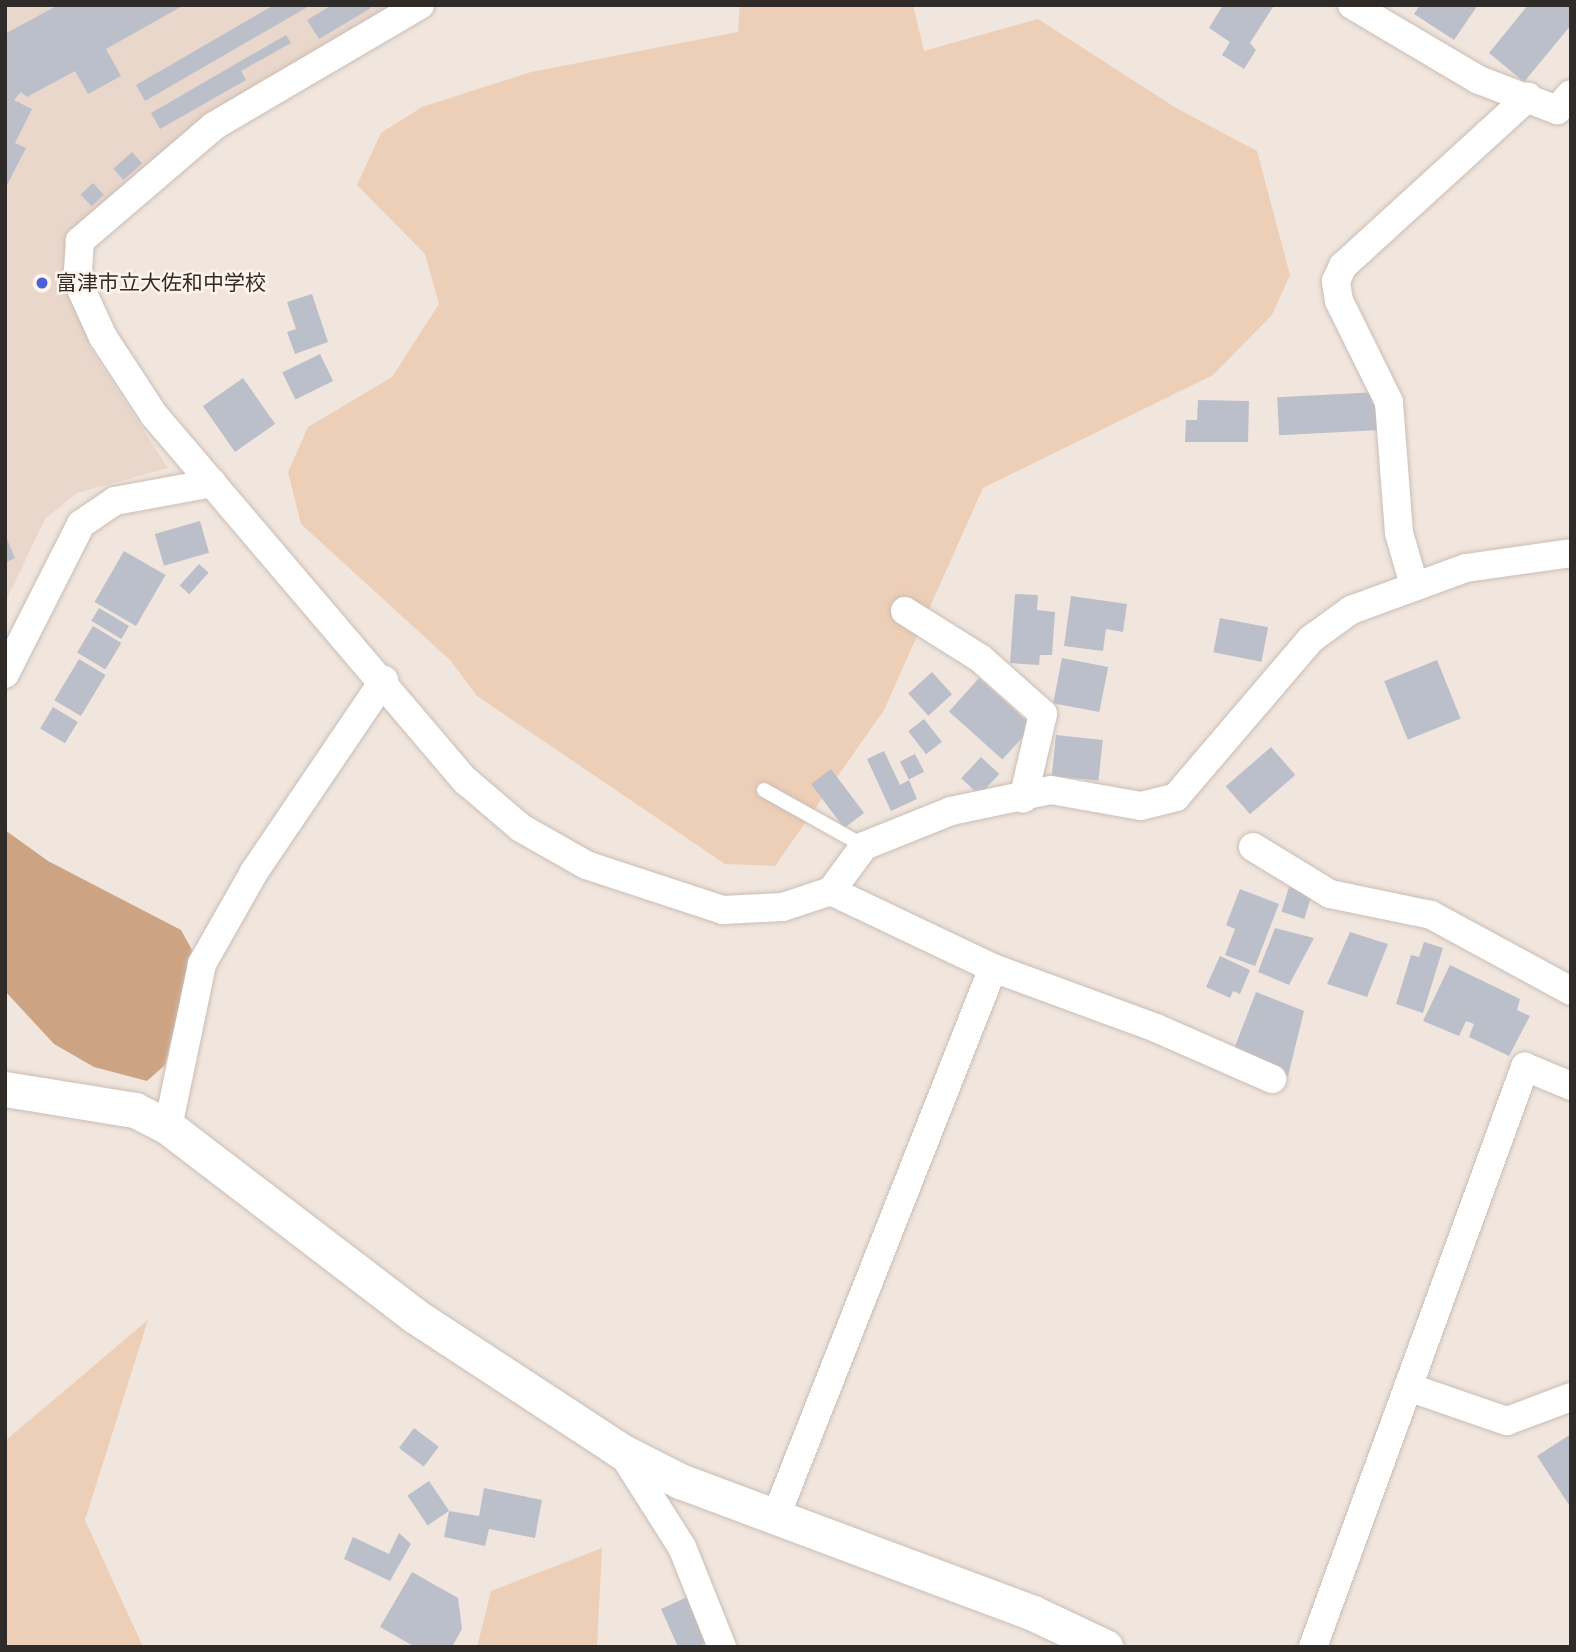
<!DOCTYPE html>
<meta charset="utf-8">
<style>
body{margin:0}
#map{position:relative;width:1576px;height:1652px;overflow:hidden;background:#f1e6dd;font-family:Roboto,"Noto Sans JP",sans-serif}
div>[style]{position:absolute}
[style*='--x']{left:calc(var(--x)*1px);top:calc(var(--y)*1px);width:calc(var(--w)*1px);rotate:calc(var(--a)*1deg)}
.built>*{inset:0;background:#e9d7cb}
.green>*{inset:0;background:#edceb6}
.water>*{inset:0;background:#cda483}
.building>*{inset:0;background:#bbbfca;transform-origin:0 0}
.roads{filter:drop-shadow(0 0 2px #c9beb6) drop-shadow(0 0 2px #c9beb6)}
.service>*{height:14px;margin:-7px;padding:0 7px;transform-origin:7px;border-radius:7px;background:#fff}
.minor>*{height:28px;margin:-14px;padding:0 14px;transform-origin:14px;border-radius:14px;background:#fff}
.tertiary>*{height:35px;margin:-17.5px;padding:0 17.5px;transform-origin:17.5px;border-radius:17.5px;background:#fff}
.dots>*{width:19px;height:19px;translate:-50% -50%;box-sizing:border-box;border:4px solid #fef3ea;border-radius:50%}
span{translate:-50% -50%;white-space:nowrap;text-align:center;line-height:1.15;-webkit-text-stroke:5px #fef3ea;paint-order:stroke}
.poi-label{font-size:21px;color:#2f2b28}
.left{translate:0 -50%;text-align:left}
.frame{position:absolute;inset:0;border:7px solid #2f2b28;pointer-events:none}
</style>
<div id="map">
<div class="built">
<div style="clip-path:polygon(5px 5px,423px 5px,367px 31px,96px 229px,79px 309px,90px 348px,168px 468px,77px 493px,45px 519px,5px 603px)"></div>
</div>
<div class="green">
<div style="clip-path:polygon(740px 5px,913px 5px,924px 51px,1038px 19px,1176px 108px,1257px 151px,1290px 275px,1272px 315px,1213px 375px,983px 488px,884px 710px,775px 866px,725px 864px,477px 696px,451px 661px,301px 524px,288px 472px,308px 427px,392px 377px,439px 304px,425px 254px,357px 185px,381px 133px,422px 107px,531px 72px,738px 32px)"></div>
<div style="clip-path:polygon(148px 1320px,85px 1520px,143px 1647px,5px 1647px,5px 1441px)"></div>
<div style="clip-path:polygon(602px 1548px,597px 1647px,477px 1647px,491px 1591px)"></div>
</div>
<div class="water">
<div style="clip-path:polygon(5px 830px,48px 861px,181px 930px,192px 950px,187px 975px,165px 1065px,147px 1081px,94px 1067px,54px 1044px,5px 991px)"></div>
</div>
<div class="building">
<div style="clip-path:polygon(58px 5px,184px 5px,106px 49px,121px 76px,88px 94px,75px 71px,27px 97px,21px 92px,14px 100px,32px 109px,15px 143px,26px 148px,5px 189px,5px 34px)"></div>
<div style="clip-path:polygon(274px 5px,311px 5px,145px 101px,136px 85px)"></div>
<div style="clip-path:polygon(332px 5px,369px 5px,371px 8px,319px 39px,307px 20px)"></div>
<div style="clip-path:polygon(1223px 5px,1273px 7px,1250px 43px,1256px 50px,1244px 69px,1222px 55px,1230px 42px,1209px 28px)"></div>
<div style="clip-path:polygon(1420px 5px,1478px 5px,1454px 40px,1414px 14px)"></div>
<div style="clip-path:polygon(1528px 5px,1571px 5px,1571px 25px,1524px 82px,1489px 53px)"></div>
<div style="clip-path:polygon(286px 35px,291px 43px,241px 71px,246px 80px,160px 129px,151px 113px)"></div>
<div style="left:132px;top:152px;width:15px;height:25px;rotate:48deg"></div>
<div style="left:93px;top:183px;width:16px;height:17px;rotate:47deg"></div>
<div style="clip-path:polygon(312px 294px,328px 342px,295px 354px,287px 332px,296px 329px,287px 302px)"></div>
<div style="left:320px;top:354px;width:30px;height:42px;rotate:64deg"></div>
<div style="left:243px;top:378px;width:56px;height:49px;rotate:55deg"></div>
<div style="left:1379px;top:392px;width:38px;height:102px;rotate:87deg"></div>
<div style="clip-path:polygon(1198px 400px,1249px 401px,1248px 442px,1185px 442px,1186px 420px,1197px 420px)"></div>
<div style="left:200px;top:521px;width:33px;height:47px;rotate:74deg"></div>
<div style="clip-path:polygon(5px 535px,15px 558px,5px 563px)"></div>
<div style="left:124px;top:551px;width:48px;height:59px;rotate:30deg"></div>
<div style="left:199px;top:564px;width:13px;height:29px;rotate:42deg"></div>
<div style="clip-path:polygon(1015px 594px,1038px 595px,1037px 610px,1055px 612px,1052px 655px,1040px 655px,1039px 665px,1010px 663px)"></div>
<div style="clip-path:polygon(1071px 596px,1127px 604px,1123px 632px,1106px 629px,1103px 651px,1064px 646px)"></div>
<div style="left:99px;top:608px;width:35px;height:15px;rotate:31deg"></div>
<div style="left:1220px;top:618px;width:49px;height:35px;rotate:11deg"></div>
<div style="left:93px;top:626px;width:33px;height:31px;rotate:31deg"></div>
<div style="left:1062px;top:658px;width:47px;height:46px;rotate:11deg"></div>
<div style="left:79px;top:659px;width:31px;height:48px;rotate:31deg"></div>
<div style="left:1437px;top:660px;width:63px;height:57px;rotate:68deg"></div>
<div style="left:932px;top:672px;width:30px;height:32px;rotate:48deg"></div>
<div style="left:979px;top:678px;width:72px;height:45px;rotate:42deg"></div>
<div style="left:53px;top:707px;width:29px;height:25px;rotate:31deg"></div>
<div style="left:924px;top:719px;width:29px;height:20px;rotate:52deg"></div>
<div style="left:1056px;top:735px;width:47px;height:41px;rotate:6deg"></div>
<div style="left:1271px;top:747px;width:37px;height:60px;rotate:49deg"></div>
<div style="clip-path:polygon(884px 751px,900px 785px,909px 780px,917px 799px,891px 811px,867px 759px)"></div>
<div style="left:915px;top:754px;width:20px;height:17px;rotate:63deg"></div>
<div style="left:981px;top:757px;width:25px;height:29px;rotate:43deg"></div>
<div style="left:831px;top:769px;width:55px;height:25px;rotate:53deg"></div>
<div style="left:1289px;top:887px;width:24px;height:26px;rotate:17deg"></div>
<div style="clip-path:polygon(1240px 889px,1279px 904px,1255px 966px,1225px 955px,1235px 929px,1226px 925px)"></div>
<div style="clip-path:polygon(1275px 928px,1314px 938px,1289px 985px,1258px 972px)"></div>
<div style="clip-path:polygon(1350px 932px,1388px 944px,1367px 997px,1327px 984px)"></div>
<div style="clip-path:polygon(1424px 942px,1443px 948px,1423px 1013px,1396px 1004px,1411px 955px,1419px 957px)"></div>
<div style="clip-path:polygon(1220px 956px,1250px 970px,1240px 994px,1233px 991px,1230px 998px,1206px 987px)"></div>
<div style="clip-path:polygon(1450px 965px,1520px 999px,1517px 1010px,1530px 1016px,1509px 1056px,1469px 1037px,1474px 1024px,1466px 1021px,1459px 1036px,1423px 1021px)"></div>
<div style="clip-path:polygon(1256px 992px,1304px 1011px,1288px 1076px,1232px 1054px)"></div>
<div style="left:414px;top:1428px;width:31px;height:25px;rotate:37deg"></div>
<div style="clip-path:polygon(1571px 1434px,1571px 1508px,1537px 1456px)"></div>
<div style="left:429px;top:1481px;width:36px;height:26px;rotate:56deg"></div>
<div style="clip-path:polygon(484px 1488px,542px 1500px,535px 1538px,489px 1529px,485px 1546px,444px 1537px,449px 1511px,479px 1516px)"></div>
<div style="clip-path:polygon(399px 1533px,411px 1544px,390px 1581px,344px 1559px,353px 1537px,389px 1554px)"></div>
<div style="clip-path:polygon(412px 1572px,458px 1598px,462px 1629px,452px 1647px,415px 1647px,380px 1627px)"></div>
<div style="clip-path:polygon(687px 1597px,707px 1642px,697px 1647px,678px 1647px,661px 1609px)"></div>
</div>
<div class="roads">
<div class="service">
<div style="--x:764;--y:790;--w:115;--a:29.2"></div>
</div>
<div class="minor">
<div style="--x:420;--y:5;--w:239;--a:149.6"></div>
<div style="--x:214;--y:126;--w:177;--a:139.4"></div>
<div style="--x:80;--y:241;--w:39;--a:94"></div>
<div style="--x:77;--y:280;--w:63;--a:65.5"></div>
<div style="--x:103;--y:337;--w:93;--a:56.8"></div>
<div style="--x:154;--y:415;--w:481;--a:49.6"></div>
<div style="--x:466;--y:781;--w:72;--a:40.5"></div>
<div style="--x:521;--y:828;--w:75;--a:29.6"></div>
<div style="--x:586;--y:865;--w:144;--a:18.2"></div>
<div style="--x:723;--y:910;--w:60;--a:-2.9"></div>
<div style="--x:783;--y:907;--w:51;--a:-18.4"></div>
<div style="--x:831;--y:891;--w:56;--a:-53.7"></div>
<div style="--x:864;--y:846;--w:94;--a:-21.9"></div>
<div style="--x:951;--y:811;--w:102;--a:-11.9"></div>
<div style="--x:1051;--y:790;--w:91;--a:10.1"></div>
<div style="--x:1141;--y:806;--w:36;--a:-14"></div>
<div style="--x:1176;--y:797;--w:208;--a:-49.5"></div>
<div style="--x:1311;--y:639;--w:49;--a:-35.9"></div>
<div style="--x:1351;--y:610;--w:122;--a:-20.1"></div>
<div style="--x:1466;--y:568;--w:106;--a:-8.1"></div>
<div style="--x:1352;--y:5;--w:147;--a:30.6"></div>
<div style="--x:1479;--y:80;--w:84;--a:21"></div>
<div style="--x:1557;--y:110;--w:21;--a:-49"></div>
<div style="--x:1414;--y:585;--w:54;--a:-106.1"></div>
<div style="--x:1399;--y:533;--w:131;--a:-94.4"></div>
<div style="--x:1389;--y:402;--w:113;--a:-116.3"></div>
<div style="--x:1339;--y:301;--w:20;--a:-99"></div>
<div style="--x:1336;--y:281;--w:17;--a:-65"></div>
<div style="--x:1343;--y:266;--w:251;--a:-42.4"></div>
<div style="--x:905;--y:611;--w:89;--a:32.1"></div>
<div style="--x:980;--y:658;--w:84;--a:41.6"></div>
<div style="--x:1043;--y:714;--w:87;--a:103.2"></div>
<div style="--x:5;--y:674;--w:168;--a:-63.1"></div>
<div style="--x:81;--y:524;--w:41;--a:-34.1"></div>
<div style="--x:115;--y:501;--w:99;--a:-10.5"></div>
<div style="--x:1253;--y:847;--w:90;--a:31.4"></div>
<div style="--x:1330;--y:894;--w:103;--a:11.7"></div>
<div style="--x:1431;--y:915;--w:159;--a:28.5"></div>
<div style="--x:831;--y:891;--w:179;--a:25.4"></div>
<div style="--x:993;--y:968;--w:174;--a:20.2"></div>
<div style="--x:1156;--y:1028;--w:127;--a:23.7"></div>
<div style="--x:168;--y:1127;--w:167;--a:-78.2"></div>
<div style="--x:202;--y:964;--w:106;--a:-60.5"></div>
<div style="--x:254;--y:872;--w:232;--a:-55.9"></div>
<div style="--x:1408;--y:1387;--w:105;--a:19"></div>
<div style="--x:1507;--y:1421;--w:68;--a:-20.6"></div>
<div style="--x:621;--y:1451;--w:114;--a:57.6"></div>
<div style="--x:682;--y:1547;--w:108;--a:68.2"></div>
<div style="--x:776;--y:1516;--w:589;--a:-68.4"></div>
<div style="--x:1313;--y:1647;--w:618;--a:-69.92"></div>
<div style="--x:1525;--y:1067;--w:50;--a:22.4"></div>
</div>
<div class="tertiary">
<div style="--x:5;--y:1089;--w:132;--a:9.2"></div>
<div style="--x:135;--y:1110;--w:37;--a:27"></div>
<div style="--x:168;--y:1127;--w:311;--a:37.4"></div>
<div style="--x:415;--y:1316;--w:246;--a:33.2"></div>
<div style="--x:621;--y:1451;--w:66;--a:27"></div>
<div style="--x:680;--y:1481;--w:377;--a:20.5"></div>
<div style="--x:1033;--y:1613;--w:80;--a:25.3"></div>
</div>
</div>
<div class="dots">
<div style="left:42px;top:283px;background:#4d60d5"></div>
</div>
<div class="poi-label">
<span class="left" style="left:56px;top:283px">富津市立大佐和中学校</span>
</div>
<div class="frame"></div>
</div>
